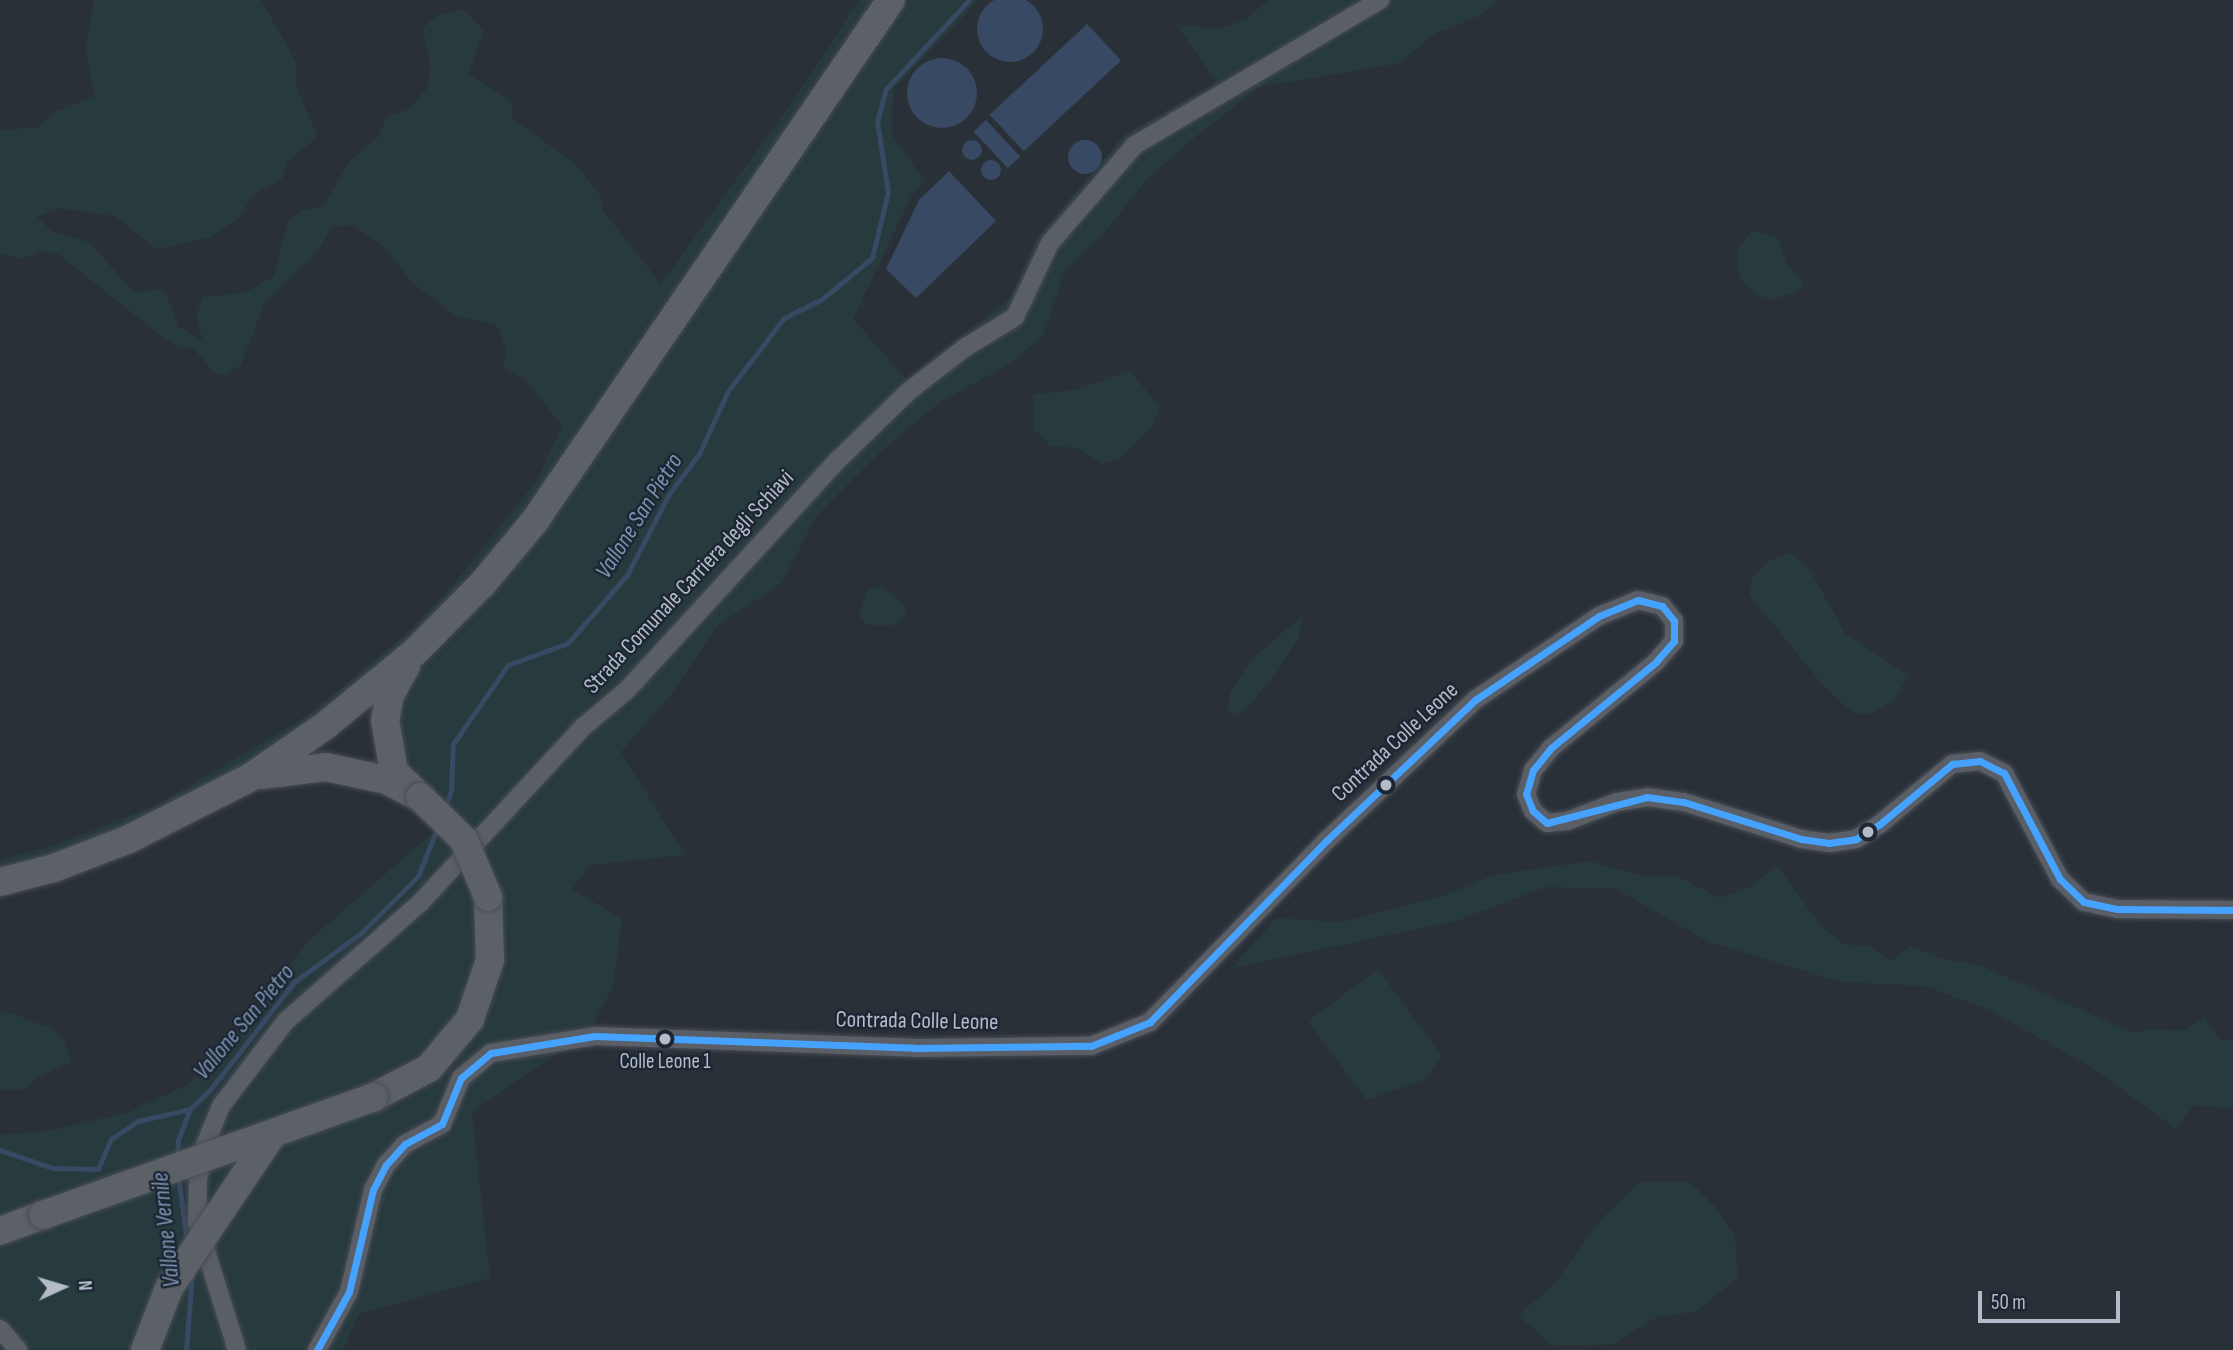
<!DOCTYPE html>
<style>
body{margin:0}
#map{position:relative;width:2233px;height:1350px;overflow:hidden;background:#2a3038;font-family:"Sofia Sans Condensed",sans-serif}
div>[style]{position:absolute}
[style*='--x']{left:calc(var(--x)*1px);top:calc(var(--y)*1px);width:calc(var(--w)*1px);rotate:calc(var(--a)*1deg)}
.green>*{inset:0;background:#273a3e}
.water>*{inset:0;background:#384963;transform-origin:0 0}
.round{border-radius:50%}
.stream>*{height:5px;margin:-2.5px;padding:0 2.5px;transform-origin:2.5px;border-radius:2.5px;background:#384963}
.roads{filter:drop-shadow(0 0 2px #484c53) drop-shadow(0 0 2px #484c53)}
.street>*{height:18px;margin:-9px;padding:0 9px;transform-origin:9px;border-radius:9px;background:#5a5e66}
.primary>*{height:28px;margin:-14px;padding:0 14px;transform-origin:14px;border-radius:14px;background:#5c6168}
.bridges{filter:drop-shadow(0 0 2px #484c55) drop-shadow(0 0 2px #484c55)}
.primary-bridge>*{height:28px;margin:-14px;padding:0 14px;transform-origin:14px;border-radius:14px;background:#5c6168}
.bus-1>*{height:7px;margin:-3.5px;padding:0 3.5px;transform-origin:3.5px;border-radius:3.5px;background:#45a3ff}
.dots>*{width:19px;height:19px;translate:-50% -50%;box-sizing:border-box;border:4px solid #1d2633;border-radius:50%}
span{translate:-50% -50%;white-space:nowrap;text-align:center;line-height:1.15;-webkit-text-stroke:5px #1d2633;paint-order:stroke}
.bus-label{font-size:21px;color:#b4bcc9}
.street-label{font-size:23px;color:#b4bcc9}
.water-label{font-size:24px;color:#7c92b1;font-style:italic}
.north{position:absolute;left:28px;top:1252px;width:70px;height:70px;-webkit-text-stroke:5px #1d2633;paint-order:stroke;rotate:86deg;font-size:19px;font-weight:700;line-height:28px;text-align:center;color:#b4bcc9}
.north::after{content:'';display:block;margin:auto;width:24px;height:32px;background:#b4bcc9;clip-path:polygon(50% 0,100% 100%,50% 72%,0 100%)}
.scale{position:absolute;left:1978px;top:1291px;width:142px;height:32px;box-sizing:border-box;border:4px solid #b4bcc9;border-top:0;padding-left:9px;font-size:21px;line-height:24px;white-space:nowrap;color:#b4bcc9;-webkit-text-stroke:5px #1d2633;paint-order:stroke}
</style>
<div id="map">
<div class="green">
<div style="clip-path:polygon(94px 0,261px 0,296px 62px,296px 87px,318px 136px,287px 162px,282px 179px,253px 195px,239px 218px,211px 237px,157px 249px,114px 216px,58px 208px,37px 217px,54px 233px,89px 242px,134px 292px,164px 290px,179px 327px,203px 341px,196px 315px,204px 297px,246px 292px,274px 276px,288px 222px,300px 211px,323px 206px,350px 161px,379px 136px,386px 116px,408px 110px,428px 87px,430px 64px,423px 28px,439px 14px,464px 10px,484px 31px,468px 74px,511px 101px,513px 119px,576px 164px,601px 197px,603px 211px,661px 284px,790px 105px,859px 0,879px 0,650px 373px,909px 0,979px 0,894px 89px,891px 133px,925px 182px,912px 195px,853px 319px,906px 379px,1010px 298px,1037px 238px,1124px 135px,1217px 82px,1176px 24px,1218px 29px,1246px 19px,1269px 0,1498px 0,1479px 16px,1435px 34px,1399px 63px,1260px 87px,1195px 137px,1147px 179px,1105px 232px,1065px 271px,1044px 334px,1013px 362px,940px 402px,880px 452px,816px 516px,782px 583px,718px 625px,676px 689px,621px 752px,685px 855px,591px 865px,572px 889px,622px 919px,613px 986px,590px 1031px,472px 1112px,490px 1278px,359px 1314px,343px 1350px,0 1350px,0 1135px,54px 1130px,129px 1112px,187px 1085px,223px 1053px,306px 943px,453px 815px,408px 773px,394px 721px,407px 684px,495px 592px,568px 497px,548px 483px,408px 644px,312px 721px,262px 754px,167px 808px,95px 841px,44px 858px,0 866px,0 860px,57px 844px,158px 804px,307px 716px,409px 631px,460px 576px,537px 480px,562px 426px,526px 379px,504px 369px,505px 346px,496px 324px,456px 316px,410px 281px,387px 249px,353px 225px,332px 227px,318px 251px,264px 304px,241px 365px,226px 375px,214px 372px,192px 347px,180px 348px,164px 338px,58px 254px,40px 251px,23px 259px,0 253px,0 130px,39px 127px,55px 112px,94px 96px,86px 45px)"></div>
<div style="clip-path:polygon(1753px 230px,1778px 238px,1788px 267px,1804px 283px,1798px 291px,1772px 300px,1756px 294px,1742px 281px,1736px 265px,1739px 247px)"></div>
<div style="clip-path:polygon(1130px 371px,1160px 407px,1152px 426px,1123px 457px,1102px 464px,1077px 448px,1051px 446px,1033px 429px,1033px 395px,1078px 389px)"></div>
<div style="clip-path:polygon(1791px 553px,1810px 570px,1845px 633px,1909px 676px,1893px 701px,1871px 714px,1853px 713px,1823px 685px,1749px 595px,1752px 578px,1770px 560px)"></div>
<div style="clip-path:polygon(881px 586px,907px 607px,905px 615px,895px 625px,866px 625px,859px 615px,867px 590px)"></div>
<div style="clip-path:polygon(1303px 615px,1299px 637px,1279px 669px,1250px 705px,1235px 716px,1228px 712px,1230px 693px,1251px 660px)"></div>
<div style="clip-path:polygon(1589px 861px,1647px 877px,1675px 875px,1720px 898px,1752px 886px,1777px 865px,1821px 926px,1844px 944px,1869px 946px,1891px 961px,1911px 946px,1946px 960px,1979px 965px,2134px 1033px,2149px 1029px,2183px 1031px,2204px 1018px,2220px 1040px,2233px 1040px,2233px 1109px,2194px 1105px,2176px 1129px,2093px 1068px,1989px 1010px,1925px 986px,1841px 982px,1709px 942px,1616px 889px,1546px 887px,1456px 921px,1232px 968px,1276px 918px,1342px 922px,1445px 895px,1490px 876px)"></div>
<div style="clip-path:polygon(1378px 969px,1442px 1056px,1424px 1080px,1367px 1100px,1308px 1021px)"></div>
<div style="clip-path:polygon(8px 1012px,53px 1029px,64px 1040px,71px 1061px,36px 1078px,25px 1090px,0 1089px,0 1014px)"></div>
<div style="clip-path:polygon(1640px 1182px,1690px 1182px,1718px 1210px,1735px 1237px,1738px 1277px,1697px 1311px,1657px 1317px,1613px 1344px,1552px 1346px,1518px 1315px,1553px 1286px,1601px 1219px)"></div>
</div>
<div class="water">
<div class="round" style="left:977px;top:-4px;width:66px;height:66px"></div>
<div style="left:1087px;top:24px;width:50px;height:133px;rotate:47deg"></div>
<div class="round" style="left:907px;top:58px;width:70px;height:70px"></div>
<div style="left:986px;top:120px;width:50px;height:17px;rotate:47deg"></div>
<div class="round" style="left:962px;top:140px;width:20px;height:20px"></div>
<div class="round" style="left:1068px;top:140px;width:34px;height:34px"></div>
<div class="round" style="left:981px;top:160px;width:20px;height:20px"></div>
<div style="clip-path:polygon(949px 171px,996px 221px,916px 298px,886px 269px,919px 200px)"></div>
</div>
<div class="stream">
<div style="--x:444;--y:810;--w:20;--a:-70"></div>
<div style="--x:451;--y:791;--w:47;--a:-87.6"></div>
<div style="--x:453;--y:744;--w:96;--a:-55.2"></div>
<div style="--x:508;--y:665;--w:64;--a:-20.1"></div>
<div style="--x:568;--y:643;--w:90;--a:-49.1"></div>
<div style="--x:627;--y:575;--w:91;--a:-62.6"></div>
<div style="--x:669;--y:494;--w:50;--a:-53.1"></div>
<div style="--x:699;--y:454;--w:69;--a:-65.3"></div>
<div style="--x:728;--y:391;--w:92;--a:-52.5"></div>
<div style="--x:784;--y:318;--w:42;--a:-26.6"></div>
<div style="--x:822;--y:299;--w:65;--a:-39.4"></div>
<div style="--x:872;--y:258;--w:68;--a:-76.4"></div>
<div style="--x:888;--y:192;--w:71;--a:-98.9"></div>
<div style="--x:877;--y:122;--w:34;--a:-75"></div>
<div style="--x:886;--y:89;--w:122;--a:-47"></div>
<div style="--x:0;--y:1150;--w:56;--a:18.8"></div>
<div style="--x:53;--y:1168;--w:45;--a:1.3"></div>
<div style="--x:98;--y:1169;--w:33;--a:-67"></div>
<div style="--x:111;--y:1139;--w:32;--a:-34"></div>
<div style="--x:138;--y:1121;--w:53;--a:-13"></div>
<div style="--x:177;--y:1159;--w:19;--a:-87"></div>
<div style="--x:178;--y:1140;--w:33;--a:-69"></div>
<div style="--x:190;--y:1109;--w:28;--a:-44"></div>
<div style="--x:210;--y:1090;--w:137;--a:-52.1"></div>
<div style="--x:294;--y:982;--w:83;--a:-36.2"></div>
<div style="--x:361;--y:933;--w:81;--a:-45"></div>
<div style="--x:418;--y:876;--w:54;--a:-68.2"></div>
<div style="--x:178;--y:1176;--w:68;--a:82.3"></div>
<div style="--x:186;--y:1350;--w:77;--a:-85.5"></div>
</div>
<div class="roads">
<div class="street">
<div style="--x:0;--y:1329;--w:28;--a:49"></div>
<div style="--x:237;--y:1350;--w:134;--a:-107.4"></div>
<div style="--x:197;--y:1222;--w:43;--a:-88.7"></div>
<div style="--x:198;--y:1179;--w:35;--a:-78"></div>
<div style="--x:205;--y:1145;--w:42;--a:-67.7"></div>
<div style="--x:221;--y:1106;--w:107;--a:-52.6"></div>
<div style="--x:286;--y:1021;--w:179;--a:-41.4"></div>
<div style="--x:420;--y:903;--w:240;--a:-47.2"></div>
<div style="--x:583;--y:727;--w:57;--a:-40.1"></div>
<div style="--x:627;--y:690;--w:314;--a:-47.5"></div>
<div style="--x:839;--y:459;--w:98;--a:-44.2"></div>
<div style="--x:909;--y:391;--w:72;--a:-37.7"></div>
<div style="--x:966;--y:347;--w:57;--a:-31.5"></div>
<div style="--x:1015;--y:317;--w:82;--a:-64.7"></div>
<div style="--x:1050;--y:243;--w:130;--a:-49.1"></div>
<div style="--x:1135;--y:145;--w:285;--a:-30.6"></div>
<div style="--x:317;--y:1350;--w:66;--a:-61.1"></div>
<div style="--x:349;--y:1292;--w:105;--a:-76.8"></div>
<div style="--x:373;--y:1190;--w:28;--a:-63"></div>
<div style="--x:386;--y:1165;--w:28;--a:-48"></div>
<div style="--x:405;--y:1144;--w:42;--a:-28.4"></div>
<div style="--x:442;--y:1124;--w:50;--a:-67.6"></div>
<div style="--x:461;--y:1078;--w:39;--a:-40"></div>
<div style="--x:491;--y:1053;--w:105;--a:-9.3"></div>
<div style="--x:595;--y:1036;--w:320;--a:2.1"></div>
<div style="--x:915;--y:1048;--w:176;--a:-0.7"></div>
<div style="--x:1091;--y:1046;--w:64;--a:-22.1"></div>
<div style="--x:1150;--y:1022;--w:254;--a:-45.8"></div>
<div style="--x:1327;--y:840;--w:204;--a:-43.4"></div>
<div style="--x:1475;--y:700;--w:150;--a:-34.1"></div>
<div style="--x:1599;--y:616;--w:42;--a:-22.3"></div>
<div style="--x:1638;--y:600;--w:25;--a:14"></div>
<div style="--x:1662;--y:606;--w:19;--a:51"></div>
<div style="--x:1674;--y:621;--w:20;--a:90"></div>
<div style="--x:1674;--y:641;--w:28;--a:131"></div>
<div style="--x:1656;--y:662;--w:136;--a:140.7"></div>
<div style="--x:1551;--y:748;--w:28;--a:129"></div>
<div style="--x:1533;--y:770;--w:25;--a:106"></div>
<div style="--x:1526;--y:794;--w:18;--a:68"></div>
<div style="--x:1533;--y:811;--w:18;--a:41"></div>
<div style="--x:1547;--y:823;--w:20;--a:-6"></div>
<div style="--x:1567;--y:821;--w:53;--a:-20.8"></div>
<div style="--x:1617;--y:802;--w:30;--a:-9"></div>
<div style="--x:1647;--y:797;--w:37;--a:8"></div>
<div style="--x:1684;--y:802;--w:123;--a:17.5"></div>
<div style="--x:1801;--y:839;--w:28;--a:8"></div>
<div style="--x:1829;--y:843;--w:27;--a:-8"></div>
<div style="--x:1856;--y:839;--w:28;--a:-32"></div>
<div style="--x:1880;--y:824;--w:94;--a:-39.8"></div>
<div style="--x:1952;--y:764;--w:28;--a:-6"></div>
<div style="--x:1980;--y:761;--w:27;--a:27"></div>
<div style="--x:2004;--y:773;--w:120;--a:62.2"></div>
<div style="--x:2060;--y:879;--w:33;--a:44"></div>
<div style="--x:2084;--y:902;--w:34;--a:12"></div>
<div style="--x:2117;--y:909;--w:116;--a:0.5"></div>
</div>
<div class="primary">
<div style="--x:406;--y:666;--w:33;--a:119"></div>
<div style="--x:390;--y:695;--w:25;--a:101"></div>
<div style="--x:385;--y:720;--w:53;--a:80.2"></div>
<div style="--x:394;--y:772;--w:26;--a:43"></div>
<div style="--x:261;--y:775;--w:65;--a:-7"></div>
<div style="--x:326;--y:767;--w:61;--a:12.2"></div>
<div style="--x:386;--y:780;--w:38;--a:27"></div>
<div style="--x:0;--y:882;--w:56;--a:-14.5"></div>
<div style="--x:54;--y:868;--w:80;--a:-21.1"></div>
<div style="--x:129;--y:839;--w:137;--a:-26.9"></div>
<div style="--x:251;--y:777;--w:91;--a:-34.7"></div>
<div style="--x:326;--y:725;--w:115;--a:-39.4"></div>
<div style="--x:415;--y:652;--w:98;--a:-45.4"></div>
<div style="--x:484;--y:582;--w:78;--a:-50.2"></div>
<div style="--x:534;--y:522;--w:632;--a:-55.63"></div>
<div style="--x:374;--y:1097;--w:62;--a:-27.8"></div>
<div style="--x:429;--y:1068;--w:64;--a:-50.1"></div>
<div style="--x:470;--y:1019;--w:62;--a:-71.3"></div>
<div style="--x:490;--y:960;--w:63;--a:-91.8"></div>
<div style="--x:0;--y:1231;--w:46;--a:-20.4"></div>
</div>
</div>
<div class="bridges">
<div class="primary-bridge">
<div style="--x:420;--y:797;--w:62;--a:44.3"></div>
<div style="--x:464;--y:840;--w:62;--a:67.2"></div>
<div style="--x:43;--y:1215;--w:351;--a:-19.6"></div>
<div style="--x:145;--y:1350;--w:66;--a:-68.8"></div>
<div style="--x:169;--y:1288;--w:183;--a:-56.1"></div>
</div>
</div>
<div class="bus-1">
<div style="--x:317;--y:1350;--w:66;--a:-61.1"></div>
<div style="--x:349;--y:1292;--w:105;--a:-76.8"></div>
<div style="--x:373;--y:1190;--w:28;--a:-63"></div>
<div style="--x:386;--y:1165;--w:28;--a:-48"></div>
<div style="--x:405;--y:1144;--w:42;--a:-28.4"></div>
<div style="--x:442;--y:1124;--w:50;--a:-67.6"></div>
<div style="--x:461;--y:1078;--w:39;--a:-40"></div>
<div style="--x:491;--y:1053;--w:105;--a:-9.3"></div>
<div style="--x:595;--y:1036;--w:320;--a:2.1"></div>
<div style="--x:915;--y:1048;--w:176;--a:-0.7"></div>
<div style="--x:1091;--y:1046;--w:64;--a:-22.1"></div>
<div style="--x:1150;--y:1022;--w:254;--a:-45.8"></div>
<div style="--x:1327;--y:840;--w:204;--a:-43.4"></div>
<div style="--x:1475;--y:700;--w:150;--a:-34.1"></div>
<div style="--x:1599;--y:616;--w:42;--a:-22.3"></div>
<div style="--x:1638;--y:600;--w:25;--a:14"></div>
<div style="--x:1662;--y:606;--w:19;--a:51"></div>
<div style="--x:1674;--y:621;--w:20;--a:90"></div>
<div style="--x:1674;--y:641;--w:28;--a:131"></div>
<div style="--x:1656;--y:662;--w:136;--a:140.7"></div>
<div style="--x:1551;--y:748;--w:28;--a:129"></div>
<div style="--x:1533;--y:770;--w:25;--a:106"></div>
<div style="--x:1526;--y:794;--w:18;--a:68"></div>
<div style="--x:1533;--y:811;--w:18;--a:41"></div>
<div style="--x:1547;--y:823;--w:103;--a:-14.6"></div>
<div style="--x:1647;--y:797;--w:37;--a:8"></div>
<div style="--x:1684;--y:802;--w:123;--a:17.5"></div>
<div style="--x:1801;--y:839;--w:28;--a:8"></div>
<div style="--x:1829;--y:843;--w:27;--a:-8"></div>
<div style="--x:1856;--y:839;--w:28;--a:-32"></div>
<div style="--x:1880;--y:824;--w:94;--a:-39.8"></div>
<div style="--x:1952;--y:764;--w:28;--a:-6"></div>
<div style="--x:1980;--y:761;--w:27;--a:27"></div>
<div style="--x:2004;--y:773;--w:120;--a:62.2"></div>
<div style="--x:2060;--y:879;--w:33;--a:44"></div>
<div style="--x:2084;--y:902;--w:34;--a:12"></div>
<div style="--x:2117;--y:909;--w:116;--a:0.5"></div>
</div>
<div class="dots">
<div style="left:1386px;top:785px;background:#b4bcc9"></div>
<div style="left:1868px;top:832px;background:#b4bcc9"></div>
<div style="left:665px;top:1039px;background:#b4bcc9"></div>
</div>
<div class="bus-label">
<span style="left:665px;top:1062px">Colle Leone 1</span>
</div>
<div class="street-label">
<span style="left:689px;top:582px;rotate:-47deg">Strada Comunale Carriera degli Schiavi</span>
<span style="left:1395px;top:742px;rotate:-43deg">Contrada Colle Leone</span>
<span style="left:917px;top:1021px;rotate:1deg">Contrada Colle Leone</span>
</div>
<div class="water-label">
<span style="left:639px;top:516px;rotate:-58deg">Vallone San Pietro</span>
<span style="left:244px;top:1022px;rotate:-50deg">Vallone San Pietro</span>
<span style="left:166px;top:1230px;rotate:-96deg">Vallone Vernile</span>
</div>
<div class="north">N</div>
<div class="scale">50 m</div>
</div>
